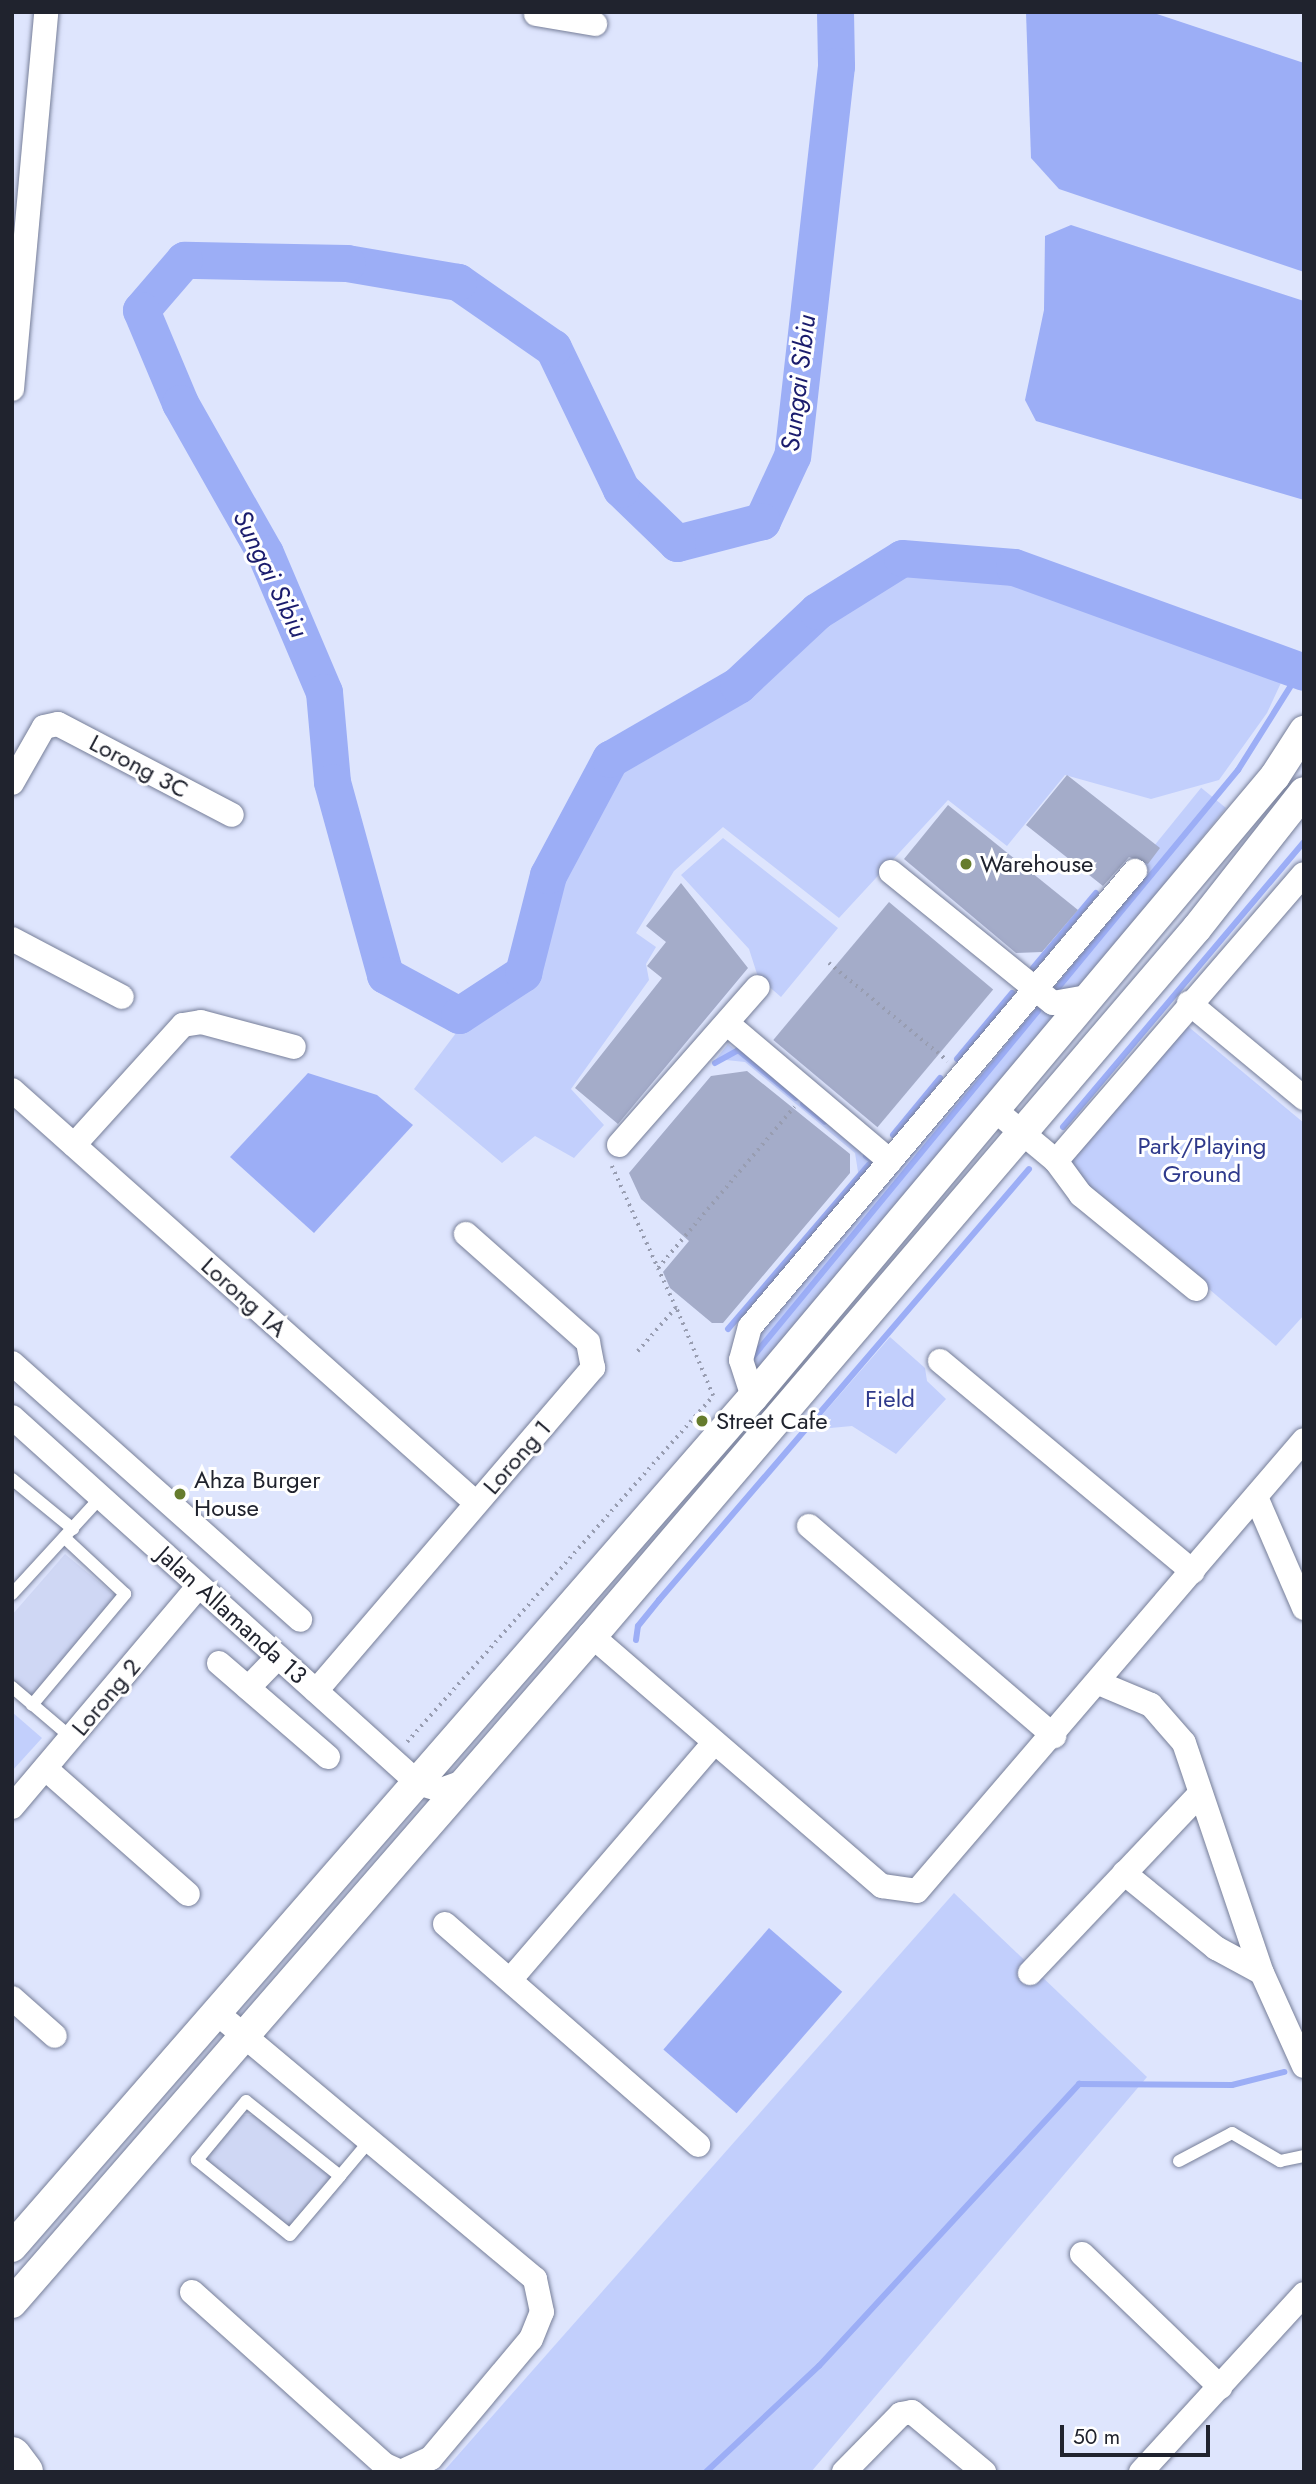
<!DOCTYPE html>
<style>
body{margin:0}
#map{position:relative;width:1316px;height:2484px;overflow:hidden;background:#dee5fd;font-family:Jost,sans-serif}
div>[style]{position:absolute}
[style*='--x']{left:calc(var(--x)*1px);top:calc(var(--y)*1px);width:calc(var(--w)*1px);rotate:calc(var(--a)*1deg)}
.built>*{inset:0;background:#cfd7f4}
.green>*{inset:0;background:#c2cffc;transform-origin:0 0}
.water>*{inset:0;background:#9caef6;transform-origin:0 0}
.stream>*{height:6px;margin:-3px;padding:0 3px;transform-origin:3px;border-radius:3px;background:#9caef6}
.river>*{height:37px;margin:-18.5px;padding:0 18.5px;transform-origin:18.5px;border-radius:18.5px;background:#9caef6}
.building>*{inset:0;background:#a4acc9;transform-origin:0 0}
.path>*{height:3.5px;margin-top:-1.75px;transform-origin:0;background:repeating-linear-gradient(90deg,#989db1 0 2px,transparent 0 7px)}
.roads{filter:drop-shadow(0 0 2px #767e98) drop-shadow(0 0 2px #767e98)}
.service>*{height:12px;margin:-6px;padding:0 6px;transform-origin:6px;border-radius:6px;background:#fff}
.minor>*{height:24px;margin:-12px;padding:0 12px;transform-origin:12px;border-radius:12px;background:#fff}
.tertiary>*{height:30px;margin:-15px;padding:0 15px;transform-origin:15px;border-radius:15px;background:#fff}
.primary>*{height:38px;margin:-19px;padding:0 19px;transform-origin:19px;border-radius:19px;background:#fff}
.dots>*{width:19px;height:19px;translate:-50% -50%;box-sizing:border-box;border:4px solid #fff;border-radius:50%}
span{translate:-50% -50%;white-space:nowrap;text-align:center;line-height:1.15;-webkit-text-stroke:6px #fff;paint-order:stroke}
.street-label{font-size:24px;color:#20232e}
.poi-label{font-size:24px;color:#20232e}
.left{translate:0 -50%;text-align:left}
.park-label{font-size:24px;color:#2f3a8c}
.water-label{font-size:26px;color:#1a1c6d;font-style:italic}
.frame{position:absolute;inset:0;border:14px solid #20232e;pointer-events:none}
.scale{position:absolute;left:1060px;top:2425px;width:150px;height:32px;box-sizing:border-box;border:4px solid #20232e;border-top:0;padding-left:9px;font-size:21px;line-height:24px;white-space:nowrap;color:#20232e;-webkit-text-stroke:5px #fff;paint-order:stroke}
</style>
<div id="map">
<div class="built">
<div style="clip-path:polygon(65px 1554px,117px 1597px,27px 1701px,12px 1689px,12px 1615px)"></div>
<div style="clip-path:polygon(236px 2115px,261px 2115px,336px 2179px,288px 2231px,200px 2156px)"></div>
</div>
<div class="green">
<div style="clip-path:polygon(905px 571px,1006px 578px,1286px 672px,1267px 713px,1219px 780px,1151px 799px,1065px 775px,1007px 846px,948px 800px,839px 918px,723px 827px,674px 871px,636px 933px,656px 947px,646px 964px,649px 980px,571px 1089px,604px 1125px,574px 1158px,535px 1136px,502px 1163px,414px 1089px,462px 1025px,530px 974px,555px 883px,613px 767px,738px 697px,819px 623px)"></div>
<div style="left:1226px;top:808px;width:742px;height:32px;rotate:129deg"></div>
<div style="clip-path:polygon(723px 838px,838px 928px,781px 997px,758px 977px,749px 949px,681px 875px)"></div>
<div style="clip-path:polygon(1184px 1023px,1304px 1123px,1304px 1315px,1276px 1346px,1063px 1165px)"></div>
<div style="clip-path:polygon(728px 1044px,865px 1153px,868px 1166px,859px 1178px,855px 1153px,802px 1109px,745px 1062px,716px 1059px)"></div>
<div style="clip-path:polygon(890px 1337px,925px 1368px,927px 1381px,946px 1399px,896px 1454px,852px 1426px,809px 1430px)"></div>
<div style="clip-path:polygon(12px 1712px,42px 1738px,12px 1771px)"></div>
<div style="clip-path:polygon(954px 1893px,1147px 2077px,811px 2472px,443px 2472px)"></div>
</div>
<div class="water">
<div style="clip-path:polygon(1026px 12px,1151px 12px,1304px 63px,1304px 272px,1059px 189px,1031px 158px)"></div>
<div style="clip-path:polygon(1071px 225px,1304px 301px,1304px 500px,1036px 421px,1025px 400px,1044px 310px,1045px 236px)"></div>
<div style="clip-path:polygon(308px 1073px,377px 1095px,413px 1125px,314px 1233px,230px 1157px)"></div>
<div style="left:769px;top:1928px;width:97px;height:161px;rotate:41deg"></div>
</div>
<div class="stream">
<div style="--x:1033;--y:968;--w:98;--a:-50"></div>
<div style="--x:1056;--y:990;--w:286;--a:-50.4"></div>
<div style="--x:1238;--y:770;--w:117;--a:-57.9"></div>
<div style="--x:957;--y:1059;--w:86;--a:-50.2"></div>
<div style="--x:715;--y:1063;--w:26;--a:-29"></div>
<div style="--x:738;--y:1050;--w:75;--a:39.6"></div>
<div style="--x:803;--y:1104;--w:28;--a:39"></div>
<div style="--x:1063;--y:1127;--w:373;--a:-49.8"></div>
<div style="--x:893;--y:1135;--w:74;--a:-50.5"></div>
<div style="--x:728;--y:1329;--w:221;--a:-49.4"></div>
<div style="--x:872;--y:1161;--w:8;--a:-140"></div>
<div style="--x:751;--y:1359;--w:451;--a:-50.5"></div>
<div style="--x:636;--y:1640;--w:14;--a:-82"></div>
<div style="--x:638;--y:1626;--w:33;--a:-51"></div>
<div style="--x:659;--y:1600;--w:568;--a:-49.35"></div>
<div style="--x:706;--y:2472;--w:155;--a:-43.2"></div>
<div style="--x:819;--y:2366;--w:384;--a:-47.3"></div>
<div style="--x:1079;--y:2084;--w:153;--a:0.4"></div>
<div style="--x:1232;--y:2085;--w:54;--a:-14"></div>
</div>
<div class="river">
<div style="--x:835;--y:12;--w:54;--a:88.9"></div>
<div style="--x:836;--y:66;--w:392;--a:96.4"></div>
<div style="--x:792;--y:456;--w:72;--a:114.8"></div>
<div style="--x:762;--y:521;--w:88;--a:165.5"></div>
<div style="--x:677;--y:543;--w:78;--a:-136"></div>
<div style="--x:621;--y:489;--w:157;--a:-115.7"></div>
<div style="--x:553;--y:348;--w:116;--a:-145.2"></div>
<div style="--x:458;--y:282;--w:113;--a:-170.3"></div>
<div style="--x:347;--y:263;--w:163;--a:-178.9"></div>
<div style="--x:184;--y:260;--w:66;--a:130.7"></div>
<div style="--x:141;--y:310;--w:101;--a:67.2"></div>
<div style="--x:180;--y:403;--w:172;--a:60.5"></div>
<div style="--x:265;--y:553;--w:151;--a:67"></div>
<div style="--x:324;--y:692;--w:90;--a:84.9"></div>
<div style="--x:332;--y:782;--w:200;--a:74.6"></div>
<div style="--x:385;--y:975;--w:84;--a:28.4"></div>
<div style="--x:459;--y:1015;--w:77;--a:-33.3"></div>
<div style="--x:523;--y:973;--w:101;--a:-75.7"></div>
<div style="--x:548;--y:875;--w:132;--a:-61.9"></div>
<div style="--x:610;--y:759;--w:148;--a:-30"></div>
<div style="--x:738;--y:685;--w:108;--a:-43.1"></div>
<div style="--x:817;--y:611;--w:100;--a:-31.9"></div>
<div style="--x:902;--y:558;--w:112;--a:4.6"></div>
<div style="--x:1014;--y:567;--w:308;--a:19.9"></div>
</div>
<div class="building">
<div style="clip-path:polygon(1067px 775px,1160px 848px,1148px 864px,1129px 857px,1103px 886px,1026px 825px)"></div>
<div style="clip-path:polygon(948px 805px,1078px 910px,1042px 952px,1016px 953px,904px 859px)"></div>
<div style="clip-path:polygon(681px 883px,748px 968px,618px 1124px,575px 1088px,662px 978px,647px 966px,666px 942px,646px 926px)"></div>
<div style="left:889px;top:902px;width:136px;height:180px;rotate:40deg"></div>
<div style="clip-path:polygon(747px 1071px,850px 1154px,850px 1173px,723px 1323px,712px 1323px,670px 1288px,663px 1272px,689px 1241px,641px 1199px,629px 1173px,711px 1076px)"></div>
</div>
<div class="path">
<div style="--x:829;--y:963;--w:154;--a:39.5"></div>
<div style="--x:612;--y:1166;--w:156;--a:65.7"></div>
<div style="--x:658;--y:1268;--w:211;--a:-49.8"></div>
<div style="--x:407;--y:1742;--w:462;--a:-48.5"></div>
<div style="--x:713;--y:1396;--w:95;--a:-112.8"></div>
<div style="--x:676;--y:1308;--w:62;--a:131.1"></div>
</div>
<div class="roads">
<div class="service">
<div style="--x:12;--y:1479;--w:79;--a:39.3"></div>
<div style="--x:12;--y:1594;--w:132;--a:-47.5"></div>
<div style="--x:12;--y:1687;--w:79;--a:40.4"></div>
<div style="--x:32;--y:1705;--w:145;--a:-50"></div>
<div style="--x:125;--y:1594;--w:82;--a:-137"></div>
<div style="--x:1179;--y:2161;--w:60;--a:-27.8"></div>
<div style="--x:1232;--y:2133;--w:56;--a:30.3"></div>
<div style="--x:1280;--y:2161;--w:25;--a:-12"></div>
<div style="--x:340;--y:2176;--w:120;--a:-141.4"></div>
<div style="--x:246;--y:2101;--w:77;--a:129.7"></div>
<div style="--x:197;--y:2160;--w:119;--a:38.9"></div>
<div style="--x:290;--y:2235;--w:77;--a:-49.7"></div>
<div style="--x:340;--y:2176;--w:50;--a:-49.9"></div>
</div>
<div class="minor">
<div style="--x:536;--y:14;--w:60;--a:9.6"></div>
<div style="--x:12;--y:389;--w:379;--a:-84.8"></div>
<div style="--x:12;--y:783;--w:64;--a:-60.3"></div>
<div style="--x:44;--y:727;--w:14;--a:-12"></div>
<div style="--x:58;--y:724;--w:196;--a:27.6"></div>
<div style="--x:891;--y:872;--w:208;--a:39"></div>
<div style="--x:1053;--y:1003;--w:40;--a:-10"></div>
<div style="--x:12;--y:939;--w:124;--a:27.8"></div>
<div style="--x:1189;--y:1003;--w:149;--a:39.6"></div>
<div style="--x:729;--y:1025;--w:211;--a:40.2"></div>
<div style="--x:12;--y:1090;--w:621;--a:41.67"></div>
<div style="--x:996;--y:1111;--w:78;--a:39.8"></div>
<div style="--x:74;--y:1145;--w:162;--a:-47.8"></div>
<div style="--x:183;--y:1025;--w:18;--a:-9"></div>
<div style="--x:201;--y:1022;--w:96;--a:15"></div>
<div style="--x:619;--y:1145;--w:210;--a:-48.7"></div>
<div style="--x:1196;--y:1289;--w:149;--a:-140.7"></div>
<div style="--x:1081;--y:1195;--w:42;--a:-126.3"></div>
<div style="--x:1056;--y:1161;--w:379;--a:-49.2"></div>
<div style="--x:940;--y:1361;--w:329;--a:39.8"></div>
<div style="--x:12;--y:1363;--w:386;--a:41.7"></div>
<div style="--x:753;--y:1397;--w:39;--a:-108"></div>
<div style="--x:741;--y:1360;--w:34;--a:-75"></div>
<div style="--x:750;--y:1327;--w:597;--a:-49.83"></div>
<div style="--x:12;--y:1417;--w:547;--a:42.03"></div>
<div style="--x:418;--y:1783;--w:24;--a:17"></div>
<div style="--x:441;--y:1790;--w:20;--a:-20"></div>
<div style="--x:1256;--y:1497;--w:121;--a:66.6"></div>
<div style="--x:809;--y:1526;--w:323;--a:40.6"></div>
<div style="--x:592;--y:1636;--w:383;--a:40.8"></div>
<div style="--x:882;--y:1886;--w:35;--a:8"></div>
<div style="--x:917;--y:1891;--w:594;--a:-49.37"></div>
<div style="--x:219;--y:1663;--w:144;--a:40.8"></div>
<div style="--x:1101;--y:1684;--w:54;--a:22.8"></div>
<div style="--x:1151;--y:1705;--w:50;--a:49"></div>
<div style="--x:1184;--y:1743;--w:243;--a:71.3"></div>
<div style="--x:1262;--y:1973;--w:102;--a:65.7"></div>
<div style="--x:248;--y:1688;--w:43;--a:-45.9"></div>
<div style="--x:316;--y:1691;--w:426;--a:-49.4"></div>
<div style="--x:593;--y:1368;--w:26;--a:-101"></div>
<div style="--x:588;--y:1342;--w:163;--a:-138.5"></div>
<div style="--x:46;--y:1769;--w:189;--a:41.4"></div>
<div style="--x:12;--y:1807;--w:289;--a:-49.8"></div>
<div style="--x:1124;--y:1873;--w:119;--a:39.2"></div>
<div style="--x:1216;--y:1948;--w:52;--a:28.5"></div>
<div style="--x:445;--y:1924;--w:336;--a:41.1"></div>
<div style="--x:1030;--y:1973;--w:247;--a:-46.5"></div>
<div style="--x:510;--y:1980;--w:313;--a:-49.3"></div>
<div style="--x:12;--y:1998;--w:57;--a:41.5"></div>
<div style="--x:1082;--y:2254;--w:192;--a:43.9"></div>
<div style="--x:192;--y:2292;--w:259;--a:41.9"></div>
<div style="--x:385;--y:2465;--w:17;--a:24"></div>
<div style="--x:401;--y:2472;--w:33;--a:-25"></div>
<div style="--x:431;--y:2458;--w:155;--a:-50"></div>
<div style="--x:531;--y:2339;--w:29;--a:-68"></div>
<div style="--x:542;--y:2312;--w:34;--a:-102"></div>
<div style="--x:535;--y:2279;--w:415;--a:-140.1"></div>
<div style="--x:844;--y:2472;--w:81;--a:-45.5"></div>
<div style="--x:901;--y:2414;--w:11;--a:-10"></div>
<div style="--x:912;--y:2412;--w:94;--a:39.8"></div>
<div style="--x:1141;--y:2472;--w:241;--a:-47.5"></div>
</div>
<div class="tertiary">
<div style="--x:12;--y:2247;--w:1128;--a:-48.92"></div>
<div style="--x:753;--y:1397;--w:811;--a:-49.95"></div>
<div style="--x:1275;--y:776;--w:54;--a:-57.2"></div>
<div style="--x:12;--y:2303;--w:884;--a:-48.99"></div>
<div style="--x:592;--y:1636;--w:931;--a:-49.49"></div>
<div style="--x:1197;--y:928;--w:173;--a:-51.8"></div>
</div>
<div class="primary">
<div style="--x:12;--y:2456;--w:20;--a:53"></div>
</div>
</div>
<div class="dots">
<div style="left:966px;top:864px;background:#667c2d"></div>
<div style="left:702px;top:1421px;background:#667c2d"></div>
<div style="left:180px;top:1494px;background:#667c2d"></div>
</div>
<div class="street-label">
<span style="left:139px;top:766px;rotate:28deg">Lorong 3C</span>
<span style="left:244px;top:1297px;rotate:42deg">Lorong 1A</span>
<span style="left:517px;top:1457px;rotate:-49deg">Lorong 1</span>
<span style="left:232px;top:1615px;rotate:42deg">Jalan Allamanda 13</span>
<span style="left:106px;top:1697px;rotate:-50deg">Lorong 2</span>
</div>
<div class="poi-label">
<span class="left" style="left:980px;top:864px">Warehouse</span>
<span class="left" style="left:716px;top:1421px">Street Cafe</span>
<span class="left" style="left:194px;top:1494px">Ahza Burger<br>House</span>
</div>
<div class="park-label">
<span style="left:1202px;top:1160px">Park/Playing<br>Ground</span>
<span style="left:890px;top:1399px">Field</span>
</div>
<div class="water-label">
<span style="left:799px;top:383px;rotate:-83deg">Sungai Sibiu</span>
<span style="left:270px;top:574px;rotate:64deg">Sungai Sibiu</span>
</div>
<div class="frame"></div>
<div class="scale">50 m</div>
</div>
